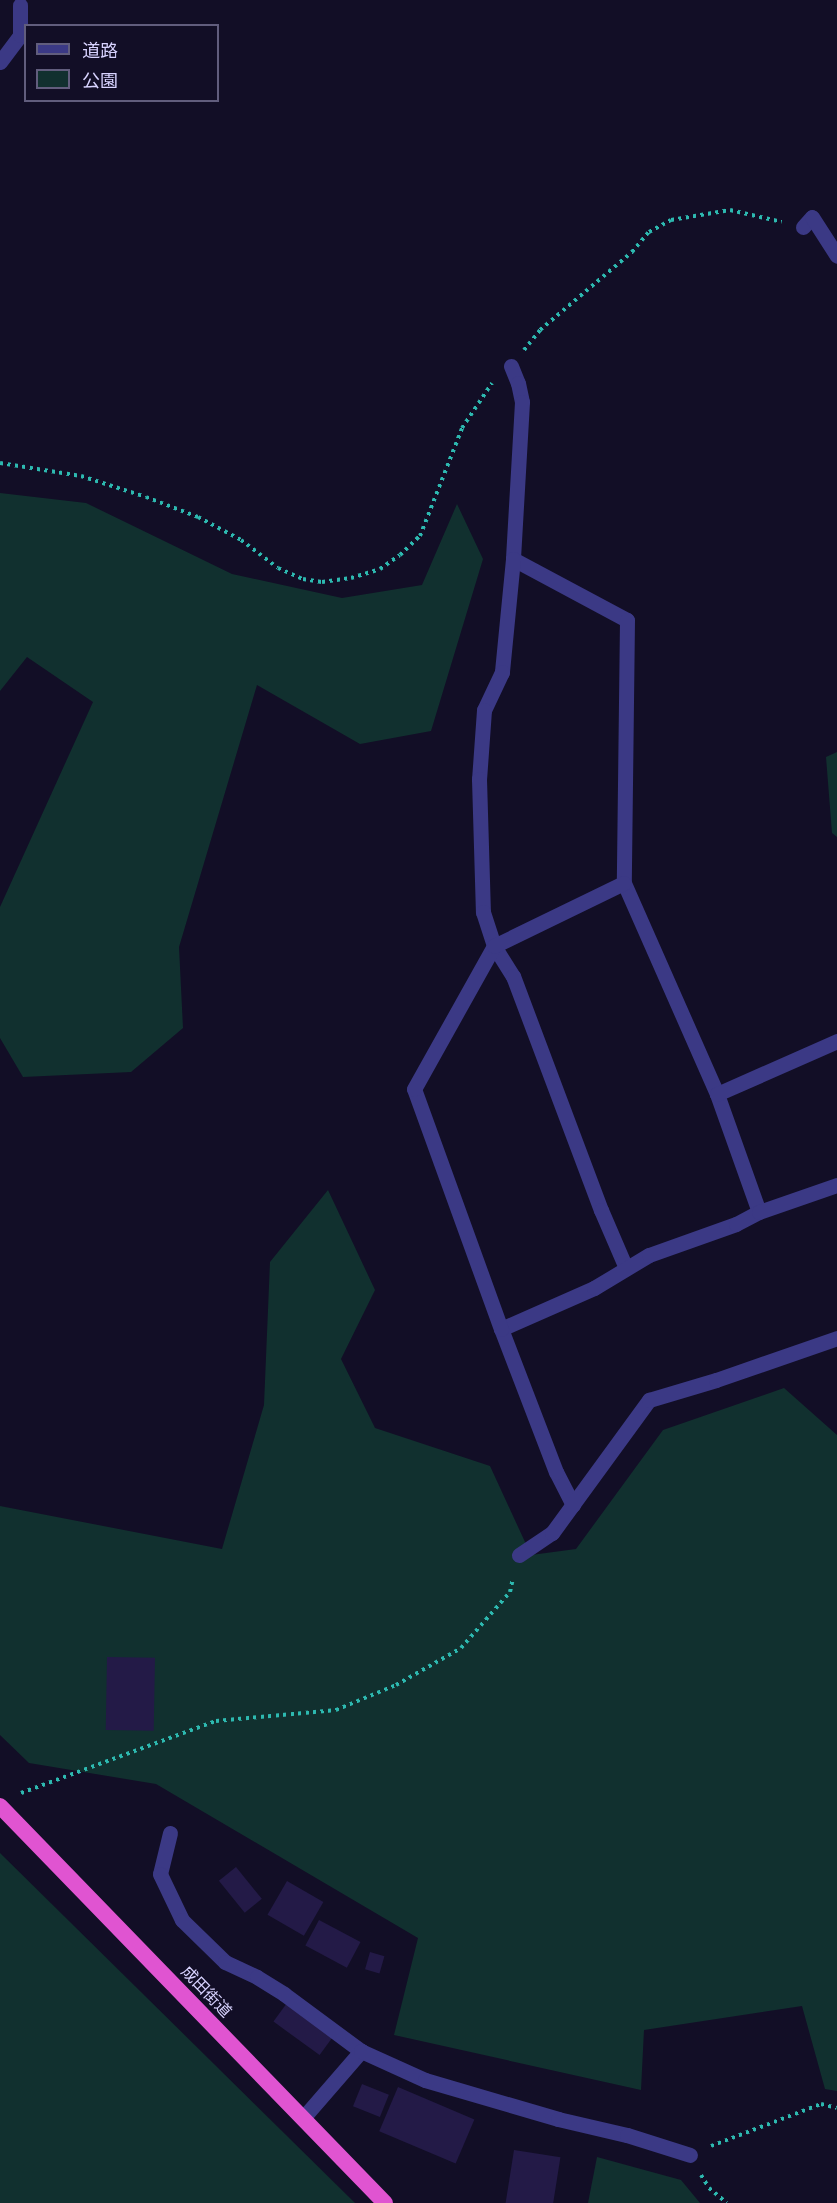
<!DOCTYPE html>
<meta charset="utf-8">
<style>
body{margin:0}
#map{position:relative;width:837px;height:2203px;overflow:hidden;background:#120e26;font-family:Helvetica,"Noto Sans JP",sans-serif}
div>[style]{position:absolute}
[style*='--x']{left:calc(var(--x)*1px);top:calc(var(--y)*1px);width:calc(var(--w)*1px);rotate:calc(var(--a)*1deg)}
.green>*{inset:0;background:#11302f}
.building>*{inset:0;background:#231a47;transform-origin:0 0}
.path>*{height:4px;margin-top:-2px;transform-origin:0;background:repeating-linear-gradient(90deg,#2db9b0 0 3px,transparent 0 7.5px)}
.service>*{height:15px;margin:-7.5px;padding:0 7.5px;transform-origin:7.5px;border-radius:7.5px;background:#3b3985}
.minor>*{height:15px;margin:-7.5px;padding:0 7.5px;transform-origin:7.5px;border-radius:7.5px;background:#3b3985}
.trunk>*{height:16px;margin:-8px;padding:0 8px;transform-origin:8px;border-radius:8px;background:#e054d1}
span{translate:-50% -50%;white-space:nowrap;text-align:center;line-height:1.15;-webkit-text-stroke:4.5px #120e26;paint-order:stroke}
.street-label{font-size:16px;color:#d8d3ff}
.legend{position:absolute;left:24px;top:24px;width:195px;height:78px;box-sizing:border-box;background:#120e26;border:2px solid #615d7d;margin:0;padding:8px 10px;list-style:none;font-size:18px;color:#d8d3ff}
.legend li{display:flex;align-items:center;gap:12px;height:30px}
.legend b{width:30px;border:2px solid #615d7d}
</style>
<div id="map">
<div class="green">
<div style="clip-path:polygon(0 493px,86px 503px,232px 574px,342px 598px,422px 585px,457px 504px,483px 559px,431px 731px,360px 744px,257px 685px,179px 947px,183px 1028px,131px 1072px,23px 1077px,0 1038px,0 907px,93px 702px,27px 657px,0 691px)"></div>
<div style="clip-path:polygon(837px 752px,837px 837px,832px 833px,826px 757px)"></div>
<div style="clip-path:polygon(328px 1190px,375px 1290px,341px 1359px,375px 1428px,490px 1466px,531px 1555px,576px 1549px,663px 1430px,784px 1388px,837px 1435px,837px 2091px,825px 2089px,802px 2006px,644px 2030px,641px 2090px,394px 2035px,418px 1938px,156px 1784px,29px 1763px,0 1735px,0 1506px,222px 1549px,264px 1405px,270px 1262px)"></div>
<div style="clip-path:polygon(0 1853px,355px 2203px,0 2203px)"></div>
<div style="clip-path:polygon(597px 2157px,681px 2180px,700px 2203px,588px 2203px)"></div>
</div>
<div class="building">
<div style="left:107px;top:1657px;width:48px;height:73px;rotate:1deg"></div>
<div style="left:236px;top:1867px;width:41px;height:22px;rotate:51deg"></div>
<div style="left:287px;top:1881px;width:42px;height:39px;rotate:30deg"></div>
<div style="left:319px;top:1920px;width:47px;height:29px;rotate:28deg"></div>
<div style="left:370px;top:1952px;width:15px;height:18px;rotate:16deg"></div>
<div style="left:287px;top:2003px;width:57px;height:23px;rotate:36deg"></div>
<div style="left:362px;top:2084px;width:29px;height:24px;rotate:22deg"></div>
<div style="left:398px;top:2087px;width:83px;height:48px;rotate:23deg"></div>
<div style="left:514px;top:2150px;width:47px;height:54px;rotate:9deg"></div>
</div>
<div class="path">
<div style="--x:524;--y:350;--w:26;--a:-51"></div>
<div style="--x:540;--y:330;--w:121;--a:-40.3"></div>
<div style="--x:632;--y:252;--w:26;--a:-50"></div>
<div style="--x:649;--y:232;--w:25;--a:-29"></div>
<div style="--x:671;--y:220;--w:60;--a:-9.6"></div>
<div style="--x:730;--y:210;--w:53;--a:13"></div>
<div style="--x:0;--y:463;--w:82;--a:9.1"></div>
<div style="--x:81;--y:476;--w:68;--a:17.9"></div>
<div style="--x:146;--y:497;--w:56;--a:21"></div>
<div style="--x:198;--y:517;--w:49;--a:28.1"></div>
<div style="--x:241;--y:540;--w:46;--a:37.1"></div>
<div style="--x:278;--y:568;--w:27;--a:24"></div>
<div style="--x:303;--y:579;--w:19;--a:9"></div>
<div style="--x:322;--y:582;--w:29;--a:-8"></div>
<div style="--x:351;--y:578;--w:30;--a:-17"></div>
<div style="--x:380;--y:569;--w:24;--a:-35"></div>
<div style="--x:400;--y:555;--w:28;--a:-44"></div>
<div style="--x:420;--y:536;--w:116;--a:-68.7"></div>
<div style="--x:462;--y:428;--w:54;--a:-56.3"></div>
<div style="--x:21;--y:1793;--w:208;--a:-20.3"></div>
<div style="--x:216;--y:1721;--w:121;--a:-5.2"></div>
<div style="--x:336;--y:1710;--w:65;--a:-22.6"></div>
<div style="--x:396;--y:1685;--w:75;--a:-29.6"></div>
<div style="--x:461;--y:1648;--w:74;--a:-48.8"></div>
<div style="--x:510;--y:1592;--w:14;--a:-78"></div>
<div style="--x:711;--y:2146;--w:118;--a:-20.9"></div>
<div style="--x:821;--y:2104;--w:16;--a:14"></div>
<div style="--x:701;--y:2175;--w:15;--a:58"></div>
<div style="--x:709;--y:2188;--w:23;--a:40"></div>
</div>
<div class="service">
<div style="--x:511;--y:366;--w:18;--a:68"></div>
<div style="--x:518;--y:383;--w:19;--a:78"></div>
<div style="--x:522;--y:402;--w:157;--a:93.3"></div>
<div style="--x:513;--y:559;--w:129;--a:28.2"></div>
<div style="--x:627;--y:620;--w:263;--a:90.7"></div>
<div style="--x:624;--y:883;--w:231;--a:66.2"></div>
<div style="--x:717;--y:1094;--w:125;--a:70.4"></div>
<div style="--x:513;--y:559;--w:114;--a:95.6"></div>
<div style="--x:502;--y:672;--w:42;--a:115.3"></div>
<div style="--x:484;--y:710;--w:69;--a:94.1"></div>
<div style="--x:479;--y:779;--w:133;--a:88.3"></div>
<div style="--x:483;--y:912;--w:36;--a:72"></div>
<div style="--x:494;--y:946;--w:36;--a:58"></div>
<div style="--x:513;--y:976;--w:250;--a:69.4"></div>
<div style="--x:601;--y:1210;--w:63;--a:66.7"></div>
<div style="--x:717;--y:1094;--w:131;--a:-23.8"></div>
<div style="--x:501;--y:1329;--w:102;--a:-23.8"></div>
<div style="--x:594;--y:1288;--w:64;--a:-31"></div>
<div style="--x:649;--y:1255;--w:92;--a:-19.6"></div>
<div style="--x:736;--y:1224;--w:26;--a:-28"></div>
<div style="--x:759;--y:1212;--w:83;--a:-19.1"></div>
<div style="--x:573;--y:1505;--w:37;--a:-117"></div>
<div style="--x:556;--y:1472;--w:153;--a:-111"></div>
<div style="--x:501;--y:1329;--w:255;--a:-109.9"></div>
<div style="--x:414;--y:1089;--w:164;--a:-60.8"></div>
<div style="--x:494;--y:946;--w:144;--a:-25.9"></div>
<div style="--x:519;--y:1555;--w:40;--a:-34"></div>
<div style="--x:552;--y:1533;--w:165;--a:-53.9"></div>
<div style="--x:649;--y:1400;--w:70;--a:-16.6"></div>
<div style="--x:716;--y:1380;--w:128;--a:-19.1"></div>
<div style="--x:170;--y:1833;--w:42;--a:103.7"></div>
<div style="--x:160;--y:1874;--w:51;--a:64.4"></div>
<div style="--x:182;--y:1920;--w:60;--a:44.3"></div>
<div style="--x:225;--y:1962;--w:35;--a:25"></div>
<div style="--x:257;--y:1977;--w:32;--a:32"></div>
<div style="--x:284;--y:1994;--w:96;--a:36.5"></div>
<div style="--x:303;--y:2118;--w:89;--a:-49.1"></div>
<div style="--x:361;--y:2051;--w:70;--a:24.4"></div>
<div style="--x:425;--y:2080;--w:139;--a:16.3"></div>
<div style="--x:558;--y:2119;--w:71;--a:13.1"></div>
<div style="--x:627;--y:2135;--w:66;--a:17.6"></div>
</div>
<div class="minor">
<div style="--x:0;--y:62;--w:34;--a:-53"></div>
<div style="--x:20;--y:35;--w:30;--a:-90"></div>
<div style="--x:803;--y:227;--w:13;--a:-48"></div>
<div style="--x:812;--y:217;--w:46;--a:57.3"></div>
</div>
<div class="trunk">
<div style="--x:0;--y:1806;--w:553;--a:45.88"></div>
</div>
<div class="street-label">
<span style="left:206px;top:1992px;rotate:46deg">成田街道</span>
</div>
<ul class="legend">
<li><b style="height:8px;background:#3b3985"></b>道路</li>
<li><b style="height:16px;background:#11302f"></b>公園</li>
</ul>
</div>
